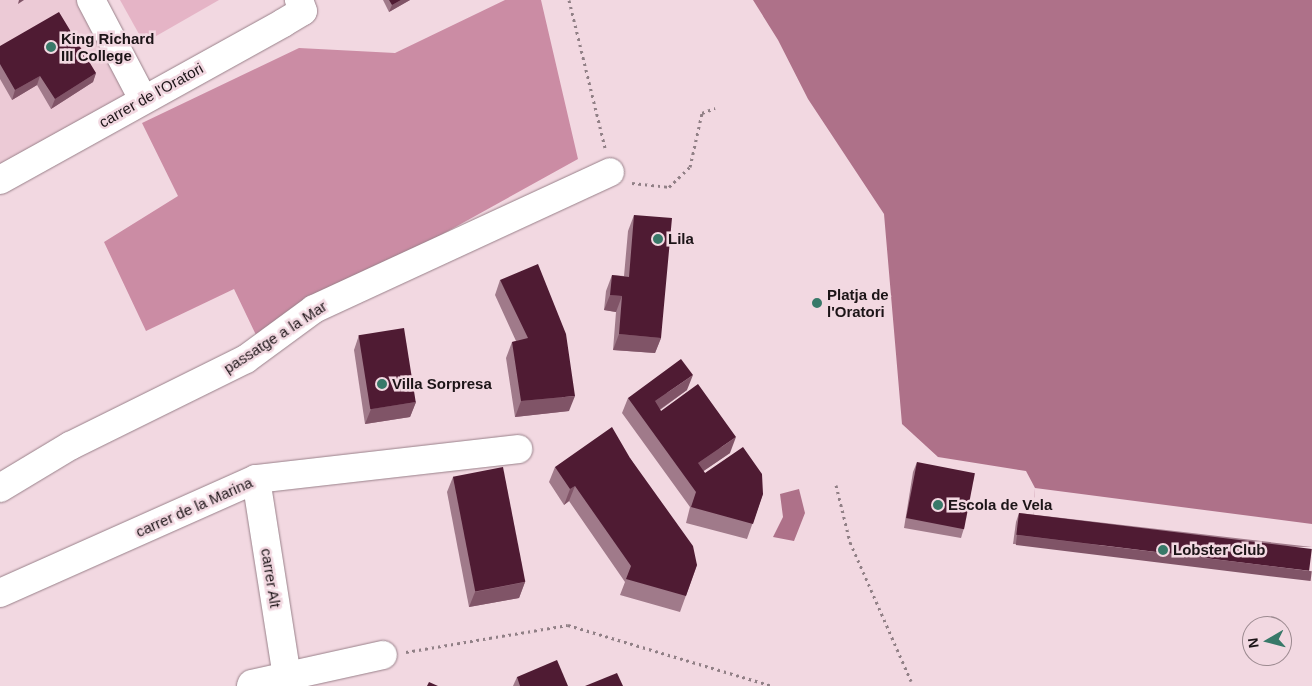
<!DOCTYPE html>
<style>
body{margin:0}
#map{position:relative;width:1312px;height:686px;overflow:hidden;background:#f2d8e1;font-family:Arial,sans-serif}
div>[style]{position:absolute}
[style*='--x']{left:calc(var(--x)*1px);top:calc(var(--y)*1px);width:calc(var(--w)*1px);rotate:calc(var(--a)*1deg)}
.built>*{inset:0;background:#eccad6}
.green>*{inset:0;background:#e5b4c6}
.forest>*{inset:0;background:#cb8ca4}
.water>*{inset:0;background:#ae7189}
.pier>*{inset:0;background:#f2d8e1}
.path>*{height:3px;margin-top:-1.5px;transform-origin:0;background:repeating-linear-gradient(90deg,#918086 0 2.5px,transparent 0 6.5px)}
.roads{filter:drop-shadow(0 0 1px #99818a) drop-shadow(0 0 1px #99818a)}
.minor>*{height:28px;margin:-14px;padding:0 14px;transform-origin:14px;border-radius:14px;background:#fff}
.wall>*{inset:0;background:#a07a8a}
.shaded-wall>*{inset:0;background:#805467;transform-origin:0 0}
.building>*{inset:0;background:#4f1b33;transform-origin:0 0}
.dots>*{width:14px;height:14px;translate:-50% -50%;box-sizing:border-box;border:2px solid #f2d8e1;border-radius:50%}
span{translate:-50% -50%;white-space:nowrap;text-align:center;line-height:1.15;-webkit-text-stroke:5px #f2d8e1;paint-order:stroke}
.poi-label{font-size:15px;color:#1c1417;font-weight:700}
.left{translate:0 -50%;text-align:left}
.street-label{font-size:15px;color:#1c1417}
.north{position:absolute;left:1242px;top:616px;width:50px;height:50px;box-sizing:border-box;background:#f2d8e1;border:1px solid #9c8a90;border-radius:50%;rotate:262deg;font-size:14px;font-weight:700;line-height:20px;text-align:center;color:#1c1417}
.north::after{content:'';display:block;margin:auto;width:18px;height:22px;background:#387969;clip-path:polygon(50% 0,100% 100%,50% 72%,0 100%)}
</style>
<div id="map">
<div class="built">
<div style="clip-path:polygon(0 0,76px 0,128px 95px,0 168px)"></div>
</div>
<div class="green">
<div style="clip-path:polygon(120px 0,219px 0,144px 43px)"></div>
</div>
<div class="forest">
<div style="clip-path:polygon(505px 0,541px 0,578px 159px,257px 337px,234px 289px,146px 331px,104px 242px,178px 196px,142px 123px,299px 48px,395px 53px)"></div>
</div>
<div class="water">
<div style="clip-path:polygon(753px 0,1312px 0,1312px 558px,1033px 530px,1035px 488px,1026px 471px,938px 457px,902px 424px,884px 214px,808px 99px,778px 40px)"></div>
<div style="clip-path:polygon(799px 489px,805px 513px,794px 541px,773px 537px,783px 517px,780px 494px)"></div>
</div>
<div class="pier">
<div style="clip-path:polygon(1035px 488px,1312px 524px,1312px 558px,1033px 530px)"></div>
</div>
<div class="path">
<div style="--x:569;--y:0;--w:152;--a:76.3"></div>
<div style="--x:632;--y:183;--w:37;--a:6"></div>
<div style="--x:669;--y:187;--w:29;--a:-44"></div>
<div style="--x:690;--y:167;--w:55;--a:-77.5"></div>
<div style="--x:702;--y:113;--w:14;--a:-21"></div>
<div style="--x:836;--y:485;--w:59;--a:76.2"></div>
<div style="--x:850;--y:542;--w:152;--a:66.3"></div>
<div style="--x:406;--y:652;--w:164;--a:-9.5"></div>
<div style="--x:568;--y:625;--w:213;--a:16.6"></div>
</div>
<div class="roads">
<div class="minor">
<div style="--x:91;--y:0;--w:112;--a:62.3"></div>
<div style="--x:0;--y:180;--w:324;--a:-29"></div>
<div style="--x:283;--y:23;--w:23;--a:-31"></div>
<div style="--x:303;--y:11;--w:12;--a:-110"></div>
<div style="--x:256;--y:479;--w:199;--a:81.1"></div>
<div style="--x:0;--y:488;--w:82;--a:-31"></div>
<div style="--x:70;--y:446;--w:196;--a:-26.3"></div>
<div style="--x:246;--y:359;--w:84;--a:-36.3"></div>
<div style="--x:314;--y:309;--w:326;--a:-24.8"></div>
<div style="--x:0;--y:593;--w:280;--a:-24"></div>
<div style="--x:256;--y:479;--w:264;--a:-6.5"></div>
<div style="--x:251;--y:686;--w:2;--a:-63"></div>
<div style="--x:252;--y:684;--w:134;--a:-12.5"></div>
</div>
</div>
<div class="wall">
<div style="clip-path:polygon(383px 0,410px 0,389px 12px)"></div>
<div style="clip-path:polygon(0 46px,96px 73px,93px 82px,51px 109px,37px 85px,12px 100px,0 79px)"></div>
<div style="clip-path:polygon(634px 215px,661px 338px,655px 353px,613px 350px,616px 312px,604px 310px,606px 291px,612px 275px,624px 276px,628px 231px)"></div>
<div style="clip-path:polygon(500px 280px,569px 411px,515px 417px,506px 358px,512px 342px,516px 341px,495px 295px)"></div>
<div style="clip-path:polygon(359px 335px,416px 402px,410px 417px,365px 424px,354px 350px)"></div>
<div style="clip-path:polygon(687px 390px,660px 410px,661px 411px,730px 453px,703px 471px,705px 473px,763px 494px,747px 539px,686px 523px,690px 507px,622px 413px,628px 398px)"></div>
<div style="clip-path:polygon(630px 458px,697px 565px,680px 612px,620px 595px,625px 582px,569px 501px,564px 505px,549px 482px,555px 467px)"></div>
<div style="clip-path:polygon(917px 462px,964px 528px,961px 538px,904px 528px,913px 472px)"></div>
<div style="clip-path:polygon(453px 477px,525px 582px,519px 598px,469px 607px,447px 492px)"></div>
<div style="clip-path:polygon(1019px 513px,1312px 547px,1013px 544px,1016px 522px)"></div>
<div style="clip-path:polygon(517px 677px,568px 686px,513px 686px)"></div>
</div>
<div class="shaded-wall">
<div style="clip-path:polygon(19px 0,24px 0,18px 4px)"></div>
<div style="clip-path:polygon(401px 0,410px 0,389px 12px,392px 5px)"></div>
<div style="clip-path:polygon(96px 73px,93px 82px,51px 109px,55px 99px)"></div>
<div style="clip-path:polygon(40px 76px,37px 85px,12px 100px,15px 90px)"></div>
<div style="clip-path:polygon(610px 295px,622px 296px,616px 312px,604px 310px)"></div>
<div style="clip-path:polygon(619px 334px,661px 338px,655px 353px,613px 350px)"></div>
<div style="clip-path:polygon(693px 375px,687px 390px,649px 417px,655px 401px)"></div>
<div style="clip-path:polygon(575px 396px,569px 411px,515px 417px,521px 401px)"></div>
<div style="clip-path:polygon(416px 402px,410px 417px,365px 424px,371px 409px)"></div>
<div style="clip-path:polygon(736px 437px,730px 453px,692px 479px,698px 463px)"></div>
<div style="clip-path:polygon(575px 486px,569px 501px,564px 505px,570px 489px)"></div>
<div style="left:1017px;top:535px;width:297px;height:10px;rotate:7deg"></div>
<div style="clip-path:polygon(525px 582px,519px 598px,469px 607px,475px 592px)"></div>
</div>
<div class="building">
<div style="clip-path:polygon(389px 0,401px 0,392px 5px)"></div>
<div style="clip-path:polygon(59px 12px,96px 73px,55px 99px,40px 76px,15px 90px,0 64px,0 46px)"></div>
<div style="clip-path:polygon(634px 215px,672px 218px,661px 338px,619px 334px,622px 296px,610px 295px,612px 275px,629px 277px)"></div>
<div style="clip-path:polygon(538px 264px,566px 334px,575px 396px,521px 401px,512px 342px,528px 338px,500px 280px)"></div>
<div style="left:404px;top:328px;width:75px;height:46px;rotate:81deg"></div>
<div style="clip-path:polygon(681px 359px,693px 375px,655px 401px,661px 411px,698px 384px,736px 437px,698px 463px,705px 473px,743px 447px,762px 474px,763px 494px,753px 524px,691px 507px,696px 492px,628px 398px)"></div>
<div style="clip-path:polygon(612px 427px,630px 458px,693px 546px,697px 565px,686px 596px,626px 579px,631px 566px,575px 486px,570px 489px,555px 467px)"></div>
<div style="left:917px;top:462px;width:59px;height:57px;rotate:11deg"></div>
<div style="left:503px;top:467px;width:117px;height:51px;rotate:79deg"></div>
<div style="left:1019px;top:513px;width:295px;height:22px;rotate:7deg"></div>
<div style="clip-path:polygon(557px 660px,568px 686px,520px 686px,517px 677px)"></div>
<div style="clip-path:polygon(617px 673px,623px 686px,585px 686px)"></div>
<div style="clip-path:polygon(429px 682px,438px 686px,427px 686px)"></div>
</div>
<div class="dots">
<div style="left:51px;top:47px;background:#387969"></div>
<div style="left:658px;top:239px;background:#387969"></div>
<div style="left:817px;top:303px;background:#387969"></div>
<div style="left:382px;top:384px;background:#387969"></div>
<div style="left:938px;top:505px;background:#387969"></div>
<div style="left:1163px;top:550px;background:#387969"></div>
</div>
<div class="poi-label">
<span class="left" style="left:61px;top:47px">King Richard<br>III College</span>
<span class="left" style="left:668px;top:239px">Lila</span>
<span class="left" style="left:827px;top:303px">Platja de<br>l'Oratori</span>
<span class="left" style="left:392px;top:384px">Villa Sorpresa</span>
<span class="left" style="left:948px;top:505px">Escola de Vela</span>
<span class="left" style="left:1173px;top:550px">Lobster Club</span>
</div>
<div class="street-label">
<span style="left:151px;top:95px;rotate:-29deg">carrer de l'Oratori</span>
<span style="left:275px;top:337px;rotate:-33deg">passatge a la Mar</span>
<span style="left:194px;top:507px;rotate:-24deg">carrer de la Marina</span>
<span style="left:271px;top:578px;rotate:81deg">carrer Alt</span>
</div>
<div class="north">N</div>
</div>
